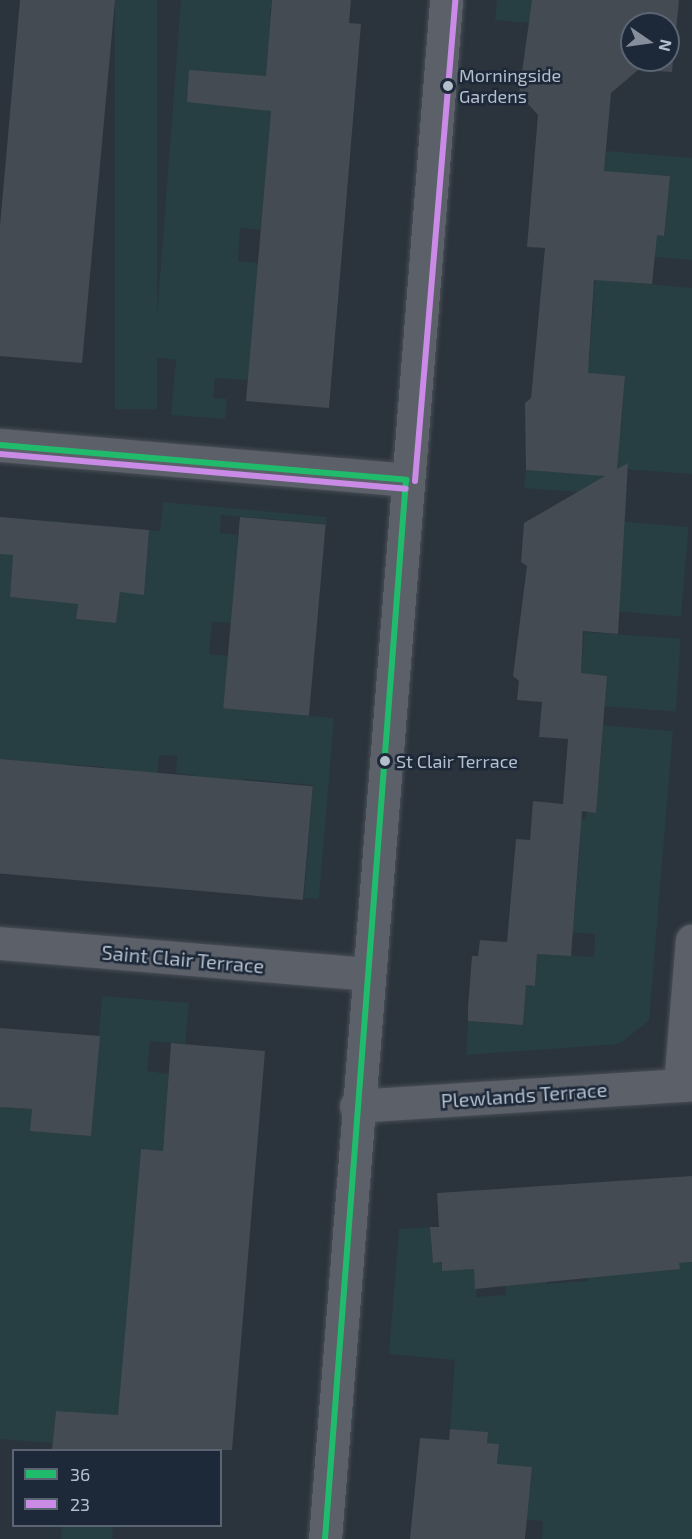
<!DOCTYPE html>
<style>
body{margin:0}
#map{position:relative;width:692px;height:1539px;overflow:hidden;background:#2b333c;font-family:"Exo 2",sans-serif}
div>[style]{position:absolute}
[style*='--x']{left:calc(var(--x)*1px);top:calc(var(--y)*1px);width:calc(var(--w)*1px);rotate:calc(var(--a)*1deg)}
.green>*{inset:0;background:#273f43;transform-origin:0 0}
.building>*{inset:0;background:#444b52;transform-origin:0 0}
.roads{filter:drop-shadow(0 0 2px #494f56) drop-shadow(0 0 2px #494f56)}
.minor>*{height:33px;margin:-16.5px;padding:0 16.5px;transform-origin:16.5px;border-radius:16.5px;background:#5b6069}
.tertiary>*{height:33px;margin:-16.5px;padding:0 16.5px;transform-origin:16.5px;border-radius:16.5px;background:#5b6069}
.bus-1>*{height:6px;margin:-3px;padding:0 3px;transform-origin:3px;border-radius:3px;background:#20bc6c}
.bus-2>*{height:6px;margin:-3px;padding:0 3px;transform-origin:3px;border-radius:3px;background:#ca8be6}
.dots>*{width:16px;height:16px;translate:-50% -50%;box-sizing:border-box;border:3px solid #1d2838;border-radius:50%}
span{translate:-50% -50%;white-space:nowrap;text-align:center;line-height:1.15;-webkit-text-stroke:5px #1d2838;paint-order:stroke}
.bus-label{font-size:18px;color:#b5bfcc}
.left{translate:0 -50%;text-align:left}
.street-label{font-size:20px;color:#b5bfcc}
.legend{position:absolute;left:12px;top:1449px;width:210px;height:78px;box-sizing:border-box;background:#1d2838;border:2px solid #5a6473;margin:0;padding:8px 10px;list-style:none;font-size:18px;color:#b5bfcc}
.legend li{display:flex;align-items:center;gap:12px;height:30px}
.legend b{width:30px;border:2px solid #5a6473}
.north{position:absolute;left:620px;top:12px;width:60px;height:60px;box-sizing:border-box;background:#1d2838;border:2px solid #5a6473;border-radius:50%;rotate:103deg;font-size:16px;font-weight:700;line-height:24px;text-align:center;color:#b5bfcc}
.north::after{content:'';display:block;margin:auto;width:21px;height:27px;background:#858e9a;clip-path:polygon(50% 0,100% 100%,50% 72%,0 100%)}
</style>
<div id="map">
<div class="green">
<div style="left:115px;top:0;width:42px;height:409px"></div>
<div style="clip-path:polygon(181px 0,272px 0,270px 16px,279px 17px,261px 230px,240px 228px,238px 261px,258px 263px,249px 380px,215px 378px,213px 398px,227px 399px,225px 419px,171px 415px,176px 360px,154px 357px)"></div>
<div style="clip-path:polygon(497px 0,532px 0,529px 23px,495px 20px)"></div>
<div style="clip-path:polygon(606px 151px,692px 158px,692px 260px,616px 254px,613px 281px,692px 288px,692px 474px,609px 468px,607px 494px,524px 488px,526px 470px,588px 474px,621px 428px,625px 376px,533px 380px,534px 362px,589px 362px,596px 264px,544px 260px,545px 248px,597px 252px,637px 234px,664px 235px,669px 176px,604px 171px)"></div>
<div style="clip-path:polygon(163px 502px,327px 517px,326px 524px,221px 515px,220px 533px,238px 535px,231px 623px,212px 622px,209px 654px,228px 656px,224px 708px,334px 718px,319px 899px,304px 898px,313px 785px,245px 779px,193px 794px,194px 775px,176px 773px,177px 756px,159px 755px,156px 790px,102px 788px,104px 767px,66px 764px,13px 779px,14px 760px,0 759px,0 554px,15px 533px,10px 597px,43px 600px,50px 521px,62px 522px,56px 587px,79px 589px,76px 619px,116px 623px,120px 592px,144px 594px,149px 530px,160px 531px)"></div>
<div style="left:618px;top:521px;width:71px;height:90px;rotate:5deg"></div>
<div style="left:584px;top:632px;width:97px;height:73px;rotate:4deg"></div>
<div style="clip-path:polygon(573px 723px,673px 731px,649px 1021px,619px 1044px,466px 1055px,468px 1021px,523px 1025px,526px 985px,535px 986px,537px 953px,594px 957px,595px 934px,525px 929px,574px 916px,580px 845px,571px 844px,559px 817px,586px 819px,587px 812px,596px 812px,602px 740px)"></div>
<div style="clip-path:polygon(102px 996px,189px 1003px,185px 1044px,150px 1041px,147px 1071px,169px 1074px,163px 1151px,141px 1150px,119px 1450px,68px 1450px,70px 1412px,56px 1411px,53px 1443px,0 1439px,0 1107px,32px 1109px,70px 1134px,91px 1136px)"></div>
<div style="clip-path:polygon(430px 1227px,433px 1262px,480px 1268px,476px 1297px,506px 1295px,505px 1276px,543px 1247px,546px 1284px,588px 1281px,587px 1270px,679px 1269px,679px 1263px,692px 1262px,692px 1539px,542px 1539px,543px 1521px,512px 1518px,505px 1489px,530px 1491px,532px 1467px,497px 1469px,499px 1444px,487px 1443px,487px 1432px,450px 1429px,455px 1360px,389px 1354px,399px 1229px)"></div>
<div style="clip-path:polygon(62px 1526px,113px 1526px,112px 1538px,118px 1539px,61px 1539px)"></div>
</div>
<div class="building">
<div style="clip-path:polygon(20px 0,115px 0,82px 363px,0 356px,0 226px)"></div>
<div style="clip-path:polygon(272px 0,351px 0,349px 23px,361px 24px,329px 408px,246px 401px,271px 111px,187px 102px,189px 70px,266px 76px)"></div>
<div style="clip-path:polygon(evenodd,532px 0,679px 0,672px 72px,638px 70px,611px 93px,604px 171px,670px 176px,664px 236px,657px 235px,652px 284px,594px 280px,588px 373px,625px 376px,617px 469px,628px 463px,618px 634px,583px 631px,581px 673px,607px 676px,596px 813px,582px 811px,571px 956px,537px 954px,535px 986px,526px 985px,523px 1025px,468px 1021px,468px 1007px,472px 956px,478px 956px,480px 940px,507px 942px,516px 839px,530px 840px,533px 801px,563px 804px,568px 739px,539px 737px,542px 702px,517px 700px,519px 681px,513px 676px,527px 566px,521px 562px,524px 523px,605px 476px,526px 470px,525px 403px,531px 398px,545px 248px,527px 247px,538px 115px,519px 94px,532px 0,632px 24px,668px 24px,668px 60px,632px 60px,632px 24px)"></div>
<div style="clip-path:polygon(0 517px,149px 530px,144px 595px,120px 592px,116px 623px,76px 619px,78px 604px,10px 597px,13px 555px,0 554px)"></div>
<div style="left:240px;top:517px;width:86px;height:192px;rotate:5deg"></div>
<div style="left:0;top:759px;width:314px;height:114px;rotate:5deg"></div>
<div style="clip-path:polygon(0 1028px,100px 1036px,91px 1136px,30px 1131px,32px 1109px,0 1107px)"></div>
<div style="clip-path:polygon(171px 1043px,265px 1051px,232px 1450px,52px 1450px,56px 1411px,118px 1415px,141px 1149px,163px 1151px)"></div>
<div style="clip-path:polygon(692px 1176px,692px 1262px,679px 1263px,680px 1269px,475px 1289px,474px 1269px,442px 1271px,442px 1262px,433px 1263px,430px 1227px,439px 1227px,437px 1193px)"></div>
<div style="clip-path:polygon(450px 1429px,488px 1432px,487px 1443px,499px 1444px,497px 1464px,532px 1467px,525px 1539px,410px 1539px,420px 1438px,449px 1440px)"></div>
</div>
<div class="roads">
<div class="minor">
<div style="--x:0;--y:943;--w:367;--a:4.8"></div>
<div style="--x:680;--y:1085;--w:145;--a:-85.3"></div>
<div style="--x:356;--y:1106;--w:337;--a:-3.7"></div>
</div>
<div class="tertiary">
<div style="--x:0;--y:445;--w:408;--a:4.9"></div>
<div style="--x:325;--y:1539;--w:1544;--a:-85.5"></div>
</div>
</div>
<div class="bus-1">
<div style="--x:0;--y:445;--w:408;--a:4.9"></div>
<div style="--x:325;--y:1539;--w:1062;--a:-85.63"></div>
</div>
<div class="bus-2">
<div style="--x:0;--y:454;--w:407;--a:4.9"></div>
<div style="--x:415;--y:481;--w:482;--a:-85.2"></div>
</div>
<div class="dots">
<div style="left:448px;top:86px;background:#b5bfcc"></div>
<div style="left:385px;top:761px;background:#b5bfcc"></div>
</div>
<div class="bus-label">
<span class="left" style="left:459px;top:86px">Morningside<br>Gardens</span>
<span class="left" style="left:396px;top:761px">St Clair Terrace</span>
</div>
<div class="street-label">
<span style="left:183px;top:959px;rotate:5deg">Saint Clair Terrace</span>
<span style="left:524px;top:1095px;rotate:-4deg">Plewlands Terrace</span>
</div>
<ul class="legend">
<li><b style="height:8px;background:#20bc6c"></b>36</li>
<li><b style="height:8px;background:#ca8be6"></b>23</li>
</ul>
<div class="north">N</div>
</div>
